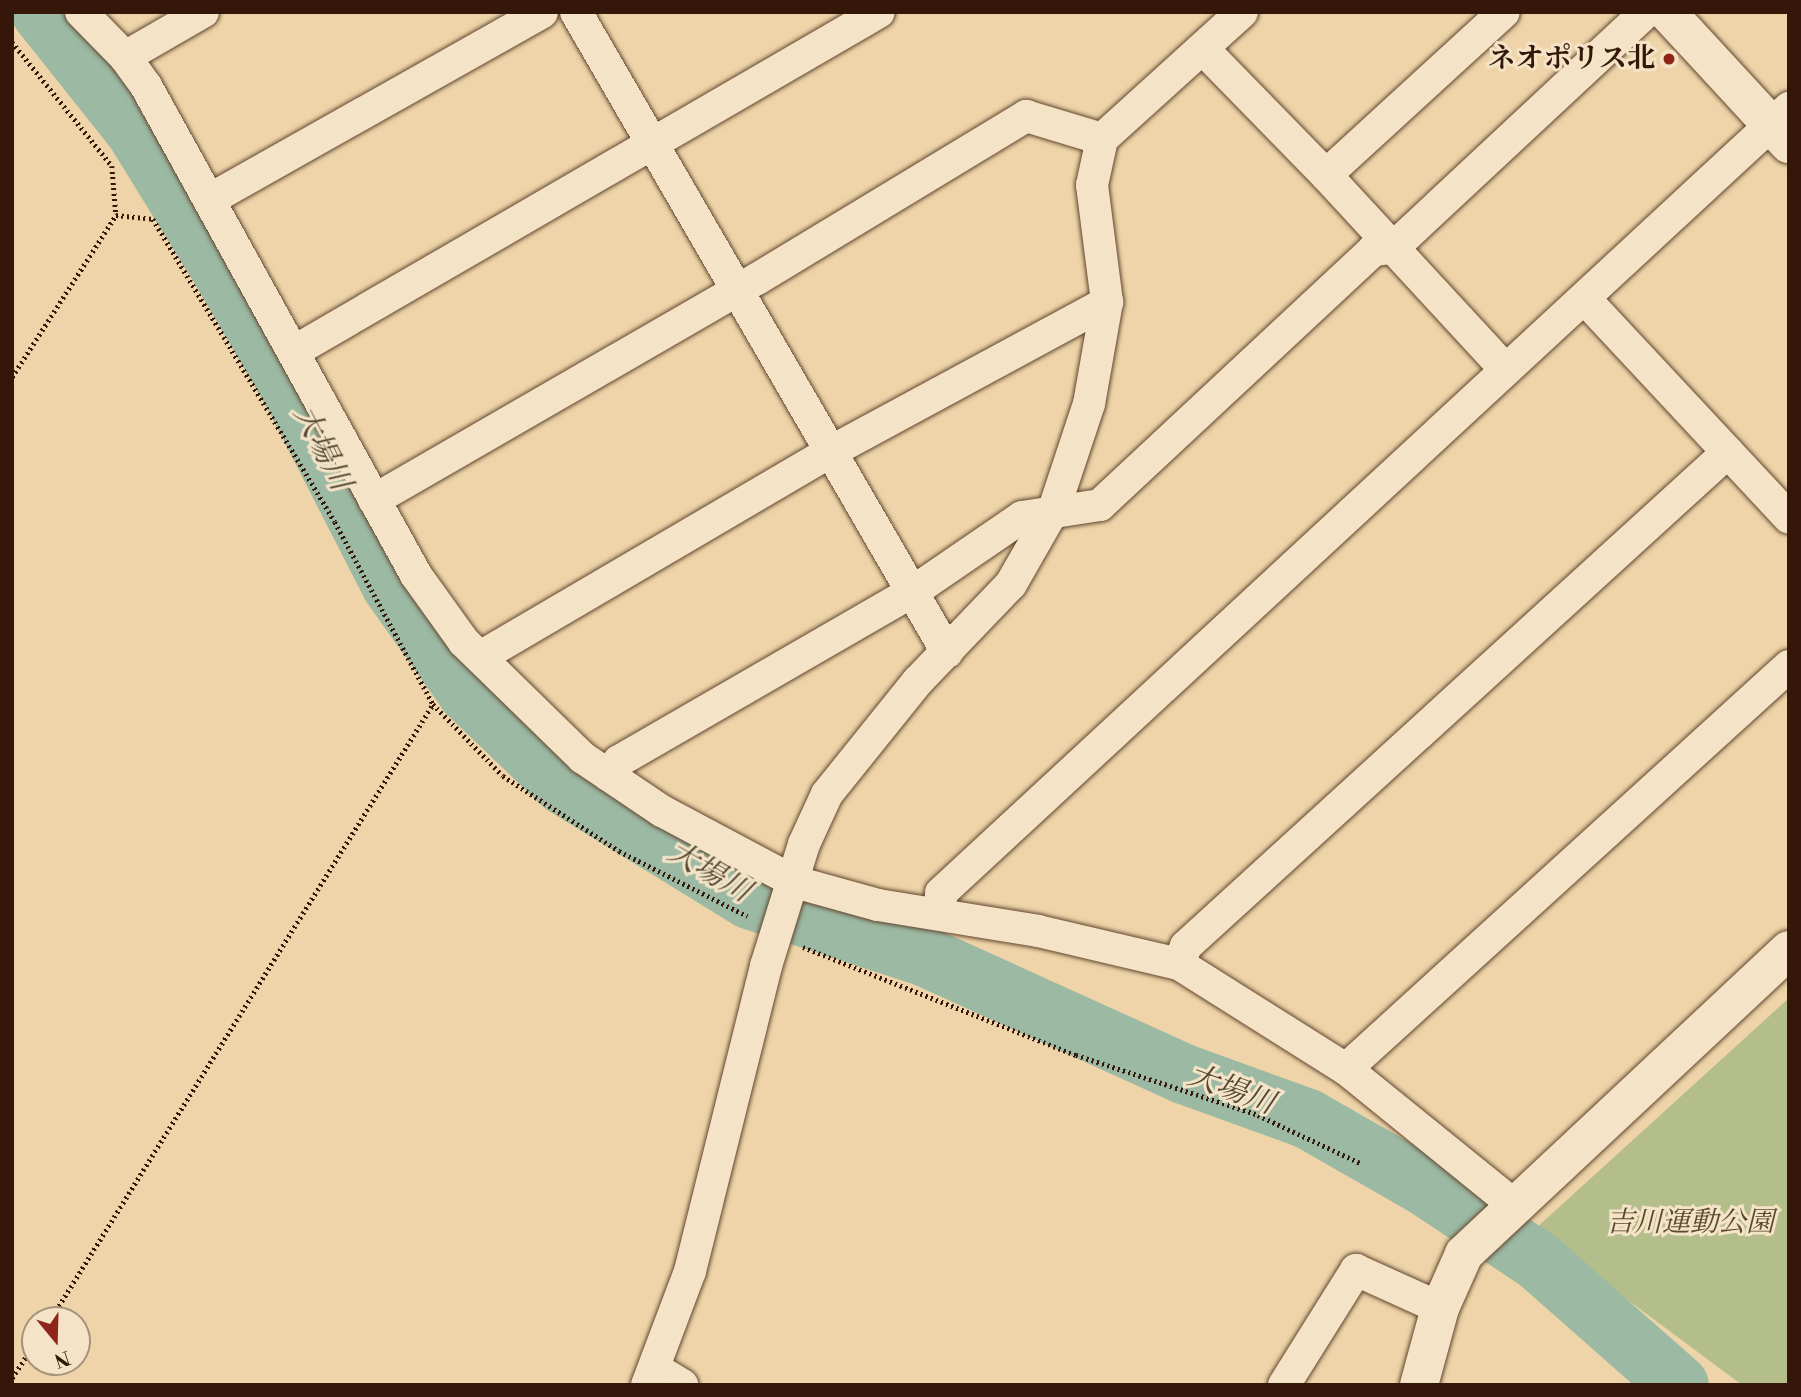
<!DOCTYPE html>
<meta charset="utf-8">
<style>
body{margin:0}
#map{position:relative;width:1801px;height:1397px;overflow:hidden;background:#eed4a8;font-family:"Libre Bodoni","Noto Serif JP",serif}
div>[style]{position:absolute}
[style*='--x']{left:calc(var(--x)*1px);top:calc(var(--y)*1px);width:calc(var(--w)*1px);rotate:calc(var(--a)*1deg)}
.green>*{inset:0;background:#b4be8b}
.river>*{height:60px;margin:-30px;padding:0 30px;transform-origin:30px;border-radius:30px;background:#9bb9a3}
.path>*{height:4.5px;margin-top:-2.25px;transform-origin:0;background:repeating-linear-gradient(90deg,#341708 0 2px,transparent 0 5.5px)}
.roads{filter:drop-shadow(0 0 2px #624630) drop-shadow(0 0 2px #624630)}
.street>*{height:32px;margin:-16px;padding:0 16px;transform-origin:16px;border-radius:16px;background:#f4e3c6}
.secondary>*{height:38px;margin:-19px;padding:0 19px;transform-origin:19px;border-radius:19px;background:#f4e3c6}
.dots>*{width:19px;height:19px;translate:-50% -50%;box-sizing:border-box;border:4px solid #f4e3c6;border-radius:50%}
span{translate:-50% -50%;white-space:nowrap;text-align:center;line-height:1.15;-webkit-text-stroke:6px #f4e3c6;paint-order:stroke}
.poi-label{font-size:28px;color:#341708;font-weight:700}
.right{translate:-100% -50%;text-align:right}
.park-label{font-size:28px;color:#5a492f;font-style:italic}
.water-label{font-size:30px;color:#534836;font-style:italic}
.frame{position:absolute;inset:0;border:14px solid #341708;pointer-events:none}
.north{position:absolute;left:21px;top:1306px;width:70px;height:70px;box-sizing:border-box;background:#f4e3c6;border:2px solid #a7917a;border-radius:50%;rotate:161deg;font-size:19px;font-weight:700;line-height:28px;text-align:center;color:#341708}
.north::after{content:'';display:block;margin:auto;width:24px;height:32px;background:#8f2418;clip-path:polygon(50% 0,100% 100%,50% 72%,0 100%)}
</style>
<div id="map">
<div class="green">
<div style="clip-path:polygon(1789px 998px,1789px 1385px,1742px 1385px,1534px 1230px)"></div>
</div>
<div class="river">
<div style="--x:41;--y:12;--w:151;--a:51.5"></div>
<div style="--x:135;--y:130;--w:172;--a:58.3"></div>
<div style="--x:225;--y:276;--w:133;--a:59.8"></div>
<div style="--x:292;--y:391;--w:219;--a:62.9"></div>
<div style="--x:392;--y:586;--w:131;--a:54.6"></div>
<div style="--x:468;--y:693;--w:133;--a:43.8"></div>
<div style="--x:564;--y:785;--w:217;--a:31.6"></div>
<div style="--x:749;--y:899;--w:186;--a:18.1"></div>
<div style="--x:926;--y:957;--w:283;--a:24.4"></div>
<div style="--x:1184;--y:1074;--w:132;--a:19.9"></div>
<div style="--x:1308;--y:1119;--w:135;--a:29.8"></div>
<div style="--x:1425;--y:1186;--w:134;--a:33.5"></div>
<div style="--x:1537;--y:1260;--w:189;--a:41.4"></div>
</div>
<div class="path">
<div style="--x:12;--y:42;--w:159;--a:51.1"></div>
<div style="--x:112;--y:166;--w:49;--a:85.3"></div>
<div style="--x:116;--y:215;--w:37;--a:6"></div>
<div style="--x:153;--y:219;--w:353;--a:59"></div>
<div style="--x:335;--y:522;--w:207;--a:61.7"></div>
<div style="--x:433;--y:704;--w:100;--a:45.8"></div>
<div style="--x:503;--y:776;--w:138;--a:32.9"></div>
<div style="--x:619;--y:851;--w:144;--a:26.9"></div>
<div style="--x:12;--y:377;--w:193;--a:-57.3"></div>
<div style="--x:803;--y:947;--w:294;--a:21.6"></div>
<div style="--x:1076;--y:1055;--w:192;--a:18.2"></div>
<div style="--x:1258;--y:1115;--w:113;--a:25.2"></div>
<div style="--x:50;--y:1320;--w:725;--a:-58.13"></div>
<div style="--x:12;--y:1378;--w:42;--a:-56.7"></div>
</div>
<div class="roads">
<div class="street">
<div style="--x:81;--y:12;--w:63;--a:45.6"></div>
<div style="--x:125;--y:57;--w:36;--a:54"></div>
<div style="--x:146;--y:86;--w:559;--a:61.09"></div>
<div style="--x:416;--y:575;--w:82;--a:54.4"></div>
<div style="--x:464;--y:642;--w:166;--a:44.3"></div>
<div style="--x:583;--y:758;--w:95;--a:33.9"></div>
<div style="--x:662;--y:811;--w:151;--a:28.1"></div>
<div style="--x:795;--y:882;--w:86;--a:15.5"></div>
<div style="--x:878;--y:905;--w:162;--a:9.2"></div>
<div style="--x:1038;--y:931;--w:145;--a:13.2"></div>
<div style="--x:1179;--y:964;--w:197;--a:32.2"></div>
<div style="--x:1346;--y:1069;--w:218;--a:39"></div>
<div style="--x:576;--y:12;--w:740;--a:59.9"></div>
<div style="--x:1203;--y:49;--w:176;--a:45.7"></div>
<div style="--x:1326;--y:175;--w:265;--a:47.3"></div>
<div style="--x:125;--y:57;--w:90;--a:-30"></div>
<div style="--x:1326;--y:175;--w:241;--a:-42.5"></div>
<div style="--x:209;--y:200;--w:382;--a:-29.4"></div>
<div style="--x:1585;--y:299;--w:299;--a:47"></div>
<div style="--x:293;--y:352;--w:677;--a:-30.12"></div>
<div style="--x:374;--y:500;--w:442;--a:-30"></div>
<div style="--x:757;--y:279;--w:315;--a:-31.2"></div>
<div style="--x:1026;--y:116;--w:79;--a:16.8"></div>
<div style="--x:482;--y:656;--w:406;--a:-30.4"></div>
<div style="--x:832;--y:451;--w:313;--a:-28.4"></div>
<div style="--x:608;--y:775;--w:18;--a:-52"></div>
<div style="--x:619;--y:761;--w:340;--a:-30"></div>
<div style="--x:914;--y:591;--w:131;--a:-34.4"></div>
<div style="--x:1022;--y:517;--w:79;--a:-8.7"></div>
<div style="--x:1100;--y:505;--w:374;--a:-43"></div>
<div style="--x:1373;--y:250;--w:20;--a:-6"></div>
<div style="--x:1393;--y:248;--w:346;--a:-43"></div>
<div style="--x:940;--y:914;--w:21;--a:-87"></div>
<div style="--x:941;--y:893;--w:1156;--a:-42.79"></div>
<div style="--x:1179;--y:964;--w:19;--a:-69"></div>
<div style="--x:1186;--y:946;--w:733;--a:-42.35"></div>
<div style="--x:1346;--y:1069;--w:599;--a:-42.29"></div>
<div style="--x:654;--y:1368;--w:33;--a:31"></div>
<div style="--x:647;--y:1385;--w:122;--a:-69.3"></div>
<div style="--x:690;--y:1271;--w:314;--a:-76"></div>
<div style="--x:766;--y:966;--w:128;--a:-72.7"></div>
<div style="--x:804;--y:844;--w:55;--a:-65.3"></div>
<div style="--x:827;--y:794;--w:145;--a:-51.2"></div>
<div style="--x:918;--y:681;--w:134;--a:-46.2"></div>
<div style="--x:1011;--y:584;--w:86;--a:-60.2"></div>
<div style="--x:1054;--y:509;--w:111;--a:-71.6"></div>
<div style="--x:1089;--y:404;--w:104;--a:-80"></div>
<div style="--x:1107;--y:302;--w:118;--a:-97.3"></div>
<div style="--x:1092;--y:185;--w:47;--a:-77.7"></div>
<div style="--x:1102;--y:139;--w:189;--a:-42.2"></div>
<div style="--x:1284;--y:1385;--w:136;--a:-57.9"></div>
<div style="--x:1356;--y:1270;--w:92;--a:24.3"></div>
</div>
<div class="secondary">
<div style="--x:1667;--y:12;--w:180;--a:47.3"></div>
<div style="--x:1419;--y:1385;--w:80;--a:-74.7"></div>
<div style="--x:1440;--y:1308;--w:59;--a:-66"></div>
<div style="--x:1464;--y:1254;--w:445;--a:-43.1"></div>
</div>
</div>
<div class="dots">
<div style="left:1669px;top:59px;background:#8f2418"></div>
</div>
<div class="poi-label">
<span class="right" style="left:1655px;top:59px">ネオポリス北</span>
</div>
<div class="park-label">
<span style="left:1690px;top:1223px">吉川運動公園</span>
</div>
<div class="water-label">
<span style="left:322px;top:448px;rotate:63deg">大場川</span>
<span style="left:709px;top:872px;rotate:30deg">大場川</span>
<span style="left:1231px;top:1090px;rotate:20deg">大場川</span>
</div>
<div class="frame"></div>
<div class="north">N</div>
</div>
